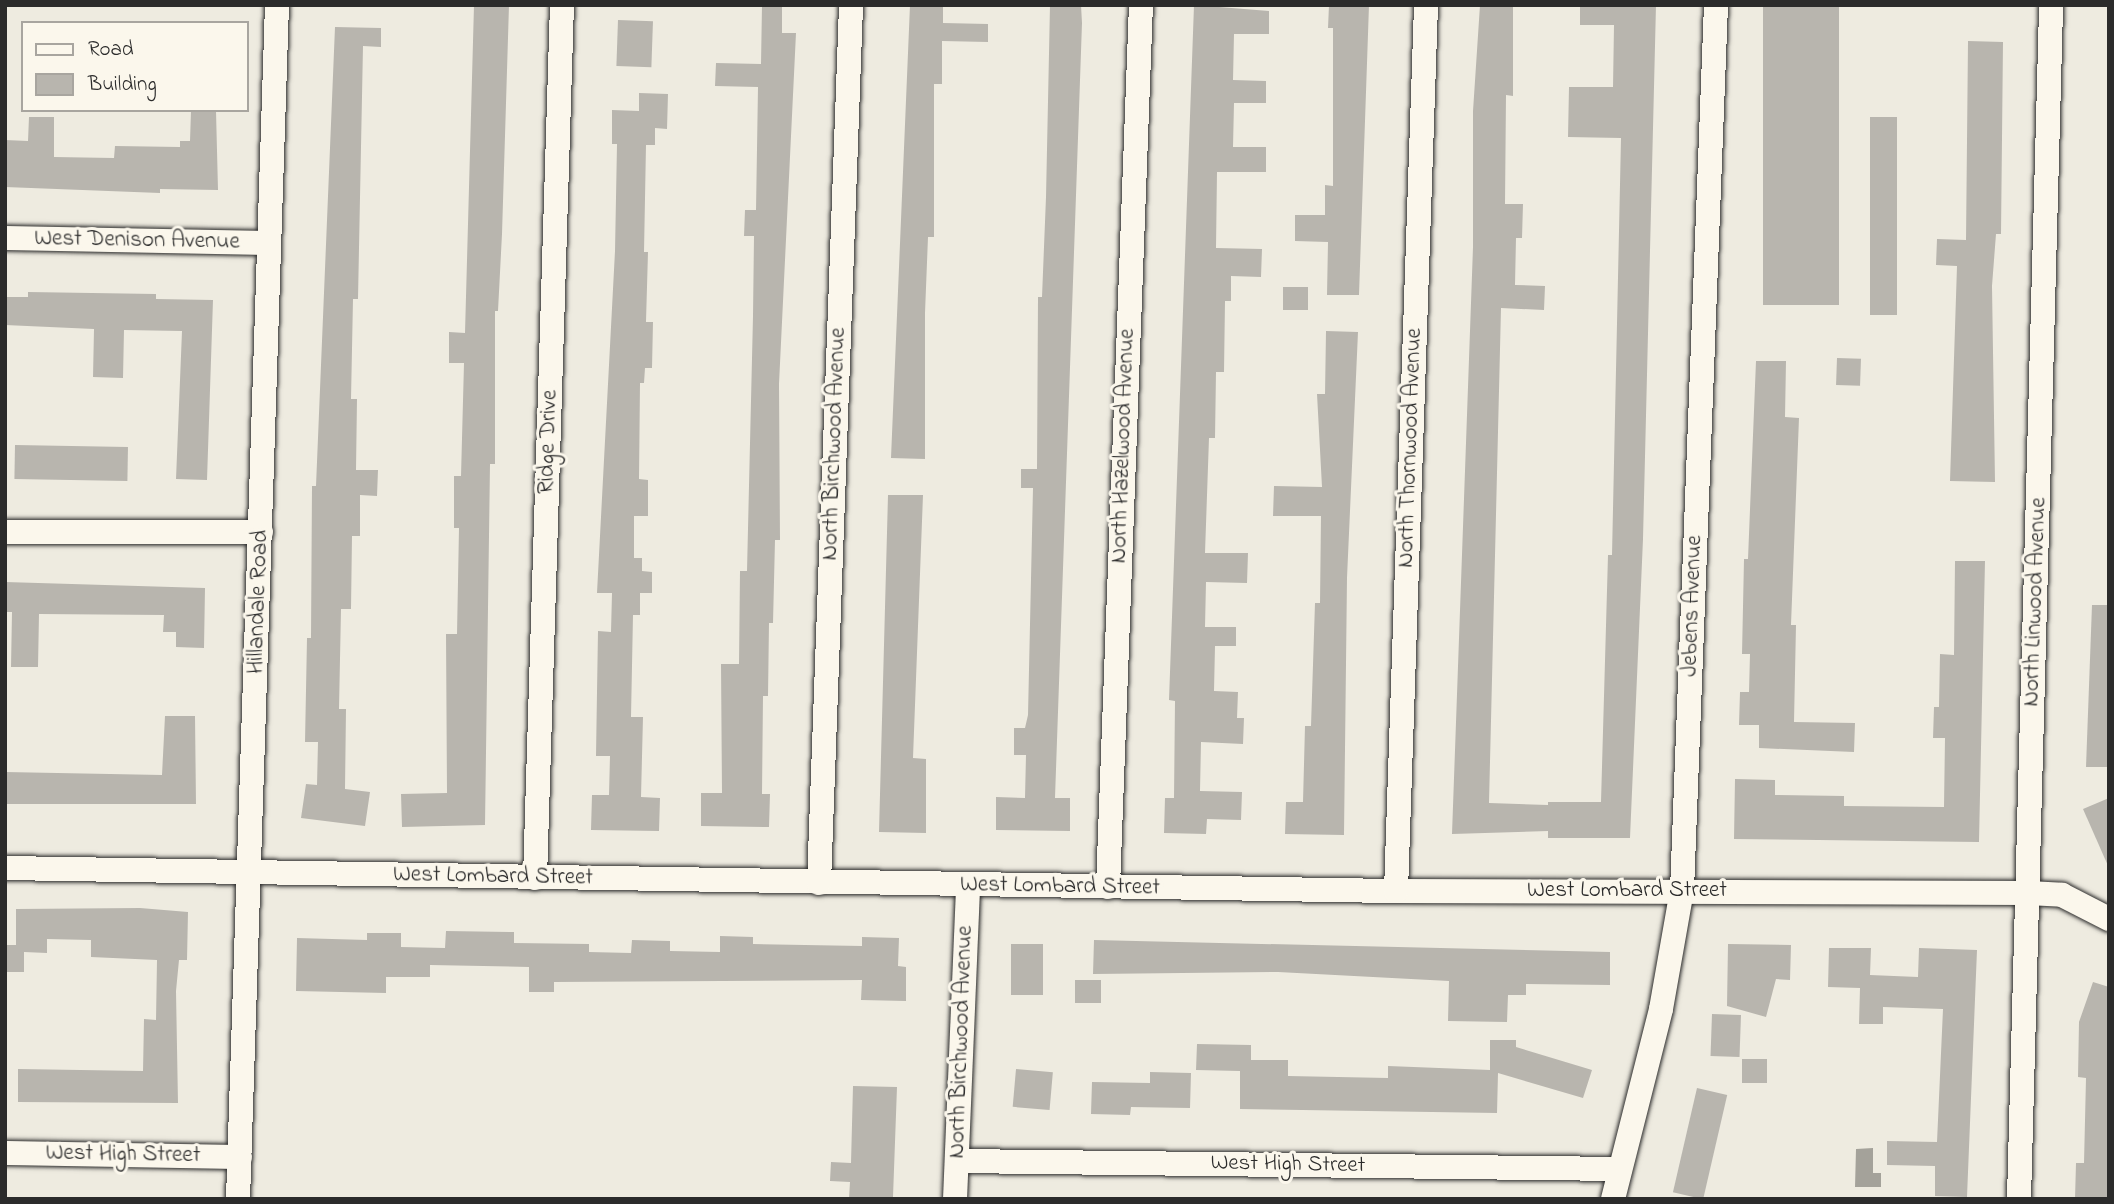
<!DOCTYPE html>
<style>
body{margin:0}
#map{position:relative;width:2114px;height:1204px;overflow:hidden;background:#eeebe0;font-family:"Indie Flower",sans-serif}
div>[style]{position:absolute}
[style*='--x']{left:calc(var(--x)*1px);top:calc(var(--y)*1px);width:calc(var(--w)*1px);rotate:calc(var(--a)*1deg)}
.water>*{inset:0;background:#a4a29a}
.building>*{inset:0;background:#b8b5ae;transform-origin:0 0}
.roads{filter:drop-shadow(0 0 2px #2b2b2b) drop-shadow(0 0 2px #2b2b2b)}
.minor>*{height:24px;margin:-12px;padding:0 12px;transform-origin:12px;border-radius:12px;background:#fbf7ec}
span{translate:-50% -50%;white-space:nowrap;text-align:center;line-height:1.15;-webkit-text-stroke:6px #fbf7ec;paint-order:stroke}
.street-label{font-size:23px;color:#2b2b2b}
.frame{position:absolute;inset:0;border:7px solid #2b2b2b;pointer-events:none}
.legend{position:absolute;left:21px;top:21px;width:228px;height:91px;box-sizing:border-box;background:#fbf7ec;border:2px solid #a8a59f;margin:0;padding:9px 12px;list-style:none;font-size:21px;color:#2b2b2b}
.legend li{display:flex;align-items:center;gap:14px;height:35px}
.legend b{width:35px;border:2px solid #a8a59f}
</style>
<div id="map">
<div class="water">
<div style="clip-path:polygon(1873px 1148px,1873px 1173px,1881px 1173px,1881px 1187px,1855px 1187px,1856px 1149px)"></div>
</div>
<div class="building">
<div style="clip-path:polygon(474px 5px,509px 5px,502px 234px,498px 311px,495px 311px,495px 464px,490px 464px,485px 825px,402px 827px,401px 794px,447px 793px,446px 634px,457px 634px,459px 528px,454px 528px,454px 476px,461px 476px,464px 363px,449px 363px,449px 332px,465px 333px)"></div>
<div style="clip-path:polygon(762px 5px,782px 5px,782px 33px,796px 33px,779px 384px,780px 540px,775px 540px,773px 623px,769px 623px,768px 696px,763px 696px,762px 794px,770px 794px,769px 827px,701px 826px,701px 793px,722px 793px,721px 664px,739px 664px,740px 571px,747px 571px,753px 316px,754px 236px,744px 236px,745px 210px,756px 210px,758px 87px,715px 86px,716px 63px,761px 64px)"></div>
<div style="clip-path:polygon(910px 5px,943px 5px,943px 23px,988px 24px,988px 42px,942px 41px,942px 84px,934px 84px,934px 237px,928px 237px,925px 313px,925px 459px,891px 458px)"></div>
<div style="clip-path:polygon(1050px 5px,1081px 5px,1082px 23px,1055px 798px,1070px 798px,1070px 831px,996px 830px,996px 797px,1025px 798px,1026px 755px,1014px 755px,1014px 728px,1025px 728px,1028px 715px,1033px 488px,1021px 488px,1021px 469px,1037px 469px,1038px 297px,1042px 297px,1046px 197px)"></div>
<div style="clip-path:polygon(1194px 5px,1269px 11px,1269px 34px,1234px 34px,1233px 80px,1266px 81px,1266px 103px,1234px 103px,1233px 147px,1266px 147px,1266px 172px,1217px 172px,1216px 248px,1262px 249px,1261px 277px,1231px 276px,1231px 301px,1225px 301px,1224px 372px,1216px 372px,1215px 438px,1209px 438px,1205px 553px,1248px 553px,1247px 583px,1206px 582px,1205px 627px,1236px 627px,1236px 646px,1215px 646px,1214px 691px,1238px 692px,1237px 718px,1244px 718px,1243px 744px,1201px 742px,1200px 791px,1242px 792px,1241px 820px,1207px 819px,1206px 834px,1164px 833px,1165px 798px,1174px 798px,1175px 701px,1169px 700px)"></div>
<div style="clip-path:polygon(1329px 5px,1369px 5px,1359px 295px,1327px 295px,1328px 242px,1295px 241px,1295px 215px,1325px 215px,1325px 185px,1333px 186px,1333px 28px,1328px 28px)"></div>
<div style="clip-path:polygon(1480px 5px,1513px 5px,1513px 96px,1506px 95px,1505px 204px,1523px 204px,1522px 238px,1516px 238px,1515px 285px,1545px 286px,1544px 310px,1501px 308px,1489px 803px,1548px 805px,1548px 802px,1601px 802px,1608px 555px,1612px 555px,1621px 138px,1568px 137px,1569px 87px,1613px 87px,1614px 25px,1580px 25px,1580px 5px,1656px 5px,1643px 539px,1630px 838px,1548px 838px,1548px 831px,1452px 834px,1473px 247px,1473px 111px)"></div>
<div style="left:1763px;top:5px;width:76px;height:300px"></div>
<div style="left:618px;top:20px;width:35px;height:46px;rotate:2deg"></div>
<div style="clip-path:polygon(335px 27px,381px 28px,381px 47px,363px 46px,358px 299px,353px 299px,351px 399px,357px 399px,356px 470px,378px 470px,377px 496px,360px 495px,360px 536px,352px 536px,351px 609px,341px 609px,339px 709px,346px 709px,345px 789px,370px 792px,365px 826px,301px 818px,306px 784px,317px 785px,318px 742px,305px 742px,307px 638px,311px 638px,312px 486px,316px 486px)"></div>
<div style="clip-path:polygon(1968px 41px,2003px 42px,2001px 234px,1996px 234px,1992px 286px,1995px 482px,1950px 481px,1957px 266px,1936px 265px,1937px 239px,1966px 240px)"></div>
<div style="clip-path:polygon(639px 93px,668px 94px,667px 129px,655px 128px,655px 145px,646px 145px,644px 252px,648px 252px,646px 322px,653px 322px,652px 368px,645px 368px,644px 383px,640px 383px,639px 479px,648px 480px,648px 516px,634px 516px,634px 558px,642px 558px,642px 571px,652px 572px,652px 593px,640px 593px,640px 615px,633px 615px,631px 717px,643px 717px,641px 797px,660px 798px,659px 831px,591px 830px,592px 795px,609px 795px,610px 756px,596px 756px,597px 692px,598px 631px,611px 632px,612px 593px,597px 593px,615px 251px,617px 144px,612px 144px,612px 110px,639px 111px)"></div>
<div style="clip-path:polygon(191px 111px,216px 111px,218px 190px,160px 189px,160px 193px,5px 187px,5px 140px,28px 141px,29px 117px,54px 117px,54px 157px,114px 158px,115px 146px,180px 147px,180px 141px,190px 141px)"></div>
<div style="left:1870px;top:117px;width:27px;height:198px"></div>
<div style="left:1283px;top:287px;width:25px;height:23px"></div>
<div style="clip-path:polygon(28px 292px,156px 294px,156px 299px,213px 300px,207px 480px,176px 479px,182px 331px,124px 330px,123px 378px,93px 377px,94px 329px,5px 325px,5px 297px,28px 297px)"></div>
<div style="clip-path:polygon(1326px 331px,1358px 332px,1347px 578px,1344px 835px,1285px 834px,1286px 802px,1303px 802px,1305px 726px,1311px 726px,1315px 603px,1320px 603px,1321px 516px,1273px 516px,1274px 486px,1322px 487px,1317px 394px,1325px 394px)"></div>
<div style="left:1837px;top:358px;width:24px;height:27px;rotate:2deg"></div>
<div style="clip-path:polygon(1756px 361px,1786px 361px,1785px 417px,1799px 418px,1791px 625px,1796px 625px,1794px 722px,1855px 723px,1854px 752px,1759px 748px,1759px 725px,1739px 725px,1740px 692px,1749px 692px,1750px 654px,1742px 654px,1744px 559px,1748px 559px)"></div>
<div style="left:15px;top:445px;width:113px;height:34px;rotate:1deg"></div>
<div style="clip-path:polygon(888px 495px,923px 495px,913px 758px,926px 759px,926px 833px,879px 832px)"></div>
<div style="clip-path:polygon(1955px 561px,1985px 561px,1979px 842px,1734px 839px,1735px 779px,1775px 780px,1775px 795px,1844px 796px,1844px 806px,1944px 807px,1945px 738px,1933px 738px,1934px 707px,1939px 707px,1940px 654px,1954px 655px)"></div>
<div style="clip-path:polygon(5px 582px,205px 588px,204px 648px,176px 647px,176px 632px,163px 632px,164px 615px,39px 614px,38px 667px,11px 667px,12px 612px,5px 612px)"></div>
<div style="clip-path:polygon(2092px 605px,2109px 605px,2109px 767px,2086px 767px)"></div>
<div style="clip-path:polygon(165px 716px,195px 716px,196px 804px,5px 804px,5px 772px,162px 775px)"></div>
<div style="clip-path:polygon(2109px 798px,2109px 868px,2083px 809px)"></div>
<div style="clip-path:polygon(140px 908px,188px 912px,187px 960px,179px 960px,176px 991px,178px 1103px,18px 1102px,18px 1069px,143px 1071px,144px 1019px,156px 1020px,157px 960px,91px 957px,91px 940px,47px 939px,47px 953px,24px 952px,24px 972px,5px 972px,5px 945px,16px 945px,16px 909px)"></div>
<div style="clip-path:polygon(446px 931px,514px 932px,514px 943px,589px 944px,589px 952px,631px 953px,632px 940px,670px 941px,670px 951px,720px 952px,720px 936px,753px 937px,753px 944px,862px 946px,862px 937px,899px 938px,898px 966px,906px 967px,906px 1001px,861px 1000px,862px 980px,554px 982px,554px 992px,529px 992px,529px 967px,430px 965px,430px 977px,386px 977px,386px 993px,296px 991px,297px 938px,367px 940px,367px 933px,401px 933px,401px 947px,445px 948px)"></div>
<div style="clip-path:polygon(1094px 940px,1610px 952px,1610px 985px,1526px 984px,1526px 995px,1508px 995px,1507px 1022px,1448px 1021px,1449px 981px,1278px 972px,1093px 974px)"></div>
<div style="left:1011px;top:944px;width:32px;height:51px"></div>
<div style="clip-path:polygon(1728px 944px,1791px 945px,1790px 980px,1776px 979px,1766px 1017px,1727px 1006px)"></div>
<div style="clip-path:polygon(1829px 948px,1871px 948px,1870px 975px,1918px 977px,1919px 948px,1977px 950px,1967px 1197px,1935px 1196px,1935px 1166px,1887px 1165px,1887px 1141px,1937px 1142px,1943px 1009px,1883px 1007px,1883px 1024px,1859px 1024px,1860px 988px,1828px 987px)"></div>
<div style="left:1075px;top:980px;width:26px;height:23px"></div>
<div style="clip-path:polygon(2093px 982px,2109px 987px,2109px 1199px,2075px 1199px,2076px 1163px,2084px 1163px,2086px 1078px,2078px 1077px,2079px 1022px)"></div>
<div style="left:1712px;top:1014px;width:29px;height:42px;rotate:2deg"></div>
<div style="clip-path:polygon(1490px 1040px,1516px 1040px,1516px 1047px,1592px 1070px,1583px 1098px,1498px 1073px,1497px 1113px,1240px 1109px,1240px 1071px,1196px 1070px,1197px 1044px,1251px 1045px,1251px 1060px,1288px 1060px,1288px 1076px,1388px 1078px,1388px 1066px,1490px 1070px)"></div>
<div style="left:1742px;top:1059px;width:25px;height:24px"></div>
<div style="left:1016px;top:1069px;width:37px;height:38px;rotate:5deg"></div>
<div style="clip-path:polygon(1150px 1072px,1191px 1073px,1190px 1108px,1131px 1107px,1130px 1115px,1091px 1114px,1092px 1082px,1150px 1083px)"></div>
<div style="clip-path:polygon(853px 1086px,897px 1087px,893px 1197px,849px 1199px,850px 1182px,830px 1181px,831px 1162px,851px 1163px)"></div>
<div style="left:1697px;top:1088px;width:31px;height:107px;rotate:13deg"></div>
</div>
<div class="roads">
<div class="minor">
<div style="--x:5;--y:238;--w:264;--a:1.1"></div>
<div style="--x:5;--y:532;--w:256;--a:0"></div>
<div style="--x:5;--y:868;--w:1391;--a:0.95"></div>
<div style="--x:1396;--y:891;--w:632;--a:0.18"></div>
<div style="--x:2028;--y:893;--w:34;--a:3"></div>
<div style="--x:2062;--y:895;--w:53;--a:27.1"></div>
<div style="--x:535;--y:878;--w:873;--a:-88.23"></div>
<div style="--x:819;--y:883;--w:879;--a:-87.91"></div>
<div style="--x:1108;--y:887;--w:883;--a:-87.86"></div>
<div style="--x:1396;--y:891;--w:887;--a:-88.06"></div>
<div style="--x:5;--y:1153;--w:235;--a:1"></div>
<div style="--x:957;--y:1161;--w:663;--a:0.69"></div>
<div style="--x:238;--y:1199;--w:1195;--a:-88.13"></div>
<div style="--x:955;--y:1199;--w:314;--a:-87.6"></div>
<div style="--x:1613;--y:1199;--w:196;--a:-75.8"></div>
<div style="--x:1661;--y:1009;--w:121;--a:-80"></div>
<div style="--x:1682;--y:890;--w:886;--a:-87.8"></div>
<div style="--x:2019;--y:1199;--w:1194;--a:-88.46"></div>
</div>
</div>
<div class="street-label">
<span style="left:137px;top:241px;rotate:1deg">West Denison Avenue</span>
<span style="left:549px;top:442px;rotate:-88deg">Ridge Drive</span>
<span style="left:835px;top:444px;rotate:-88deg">North Birchwood Avenue</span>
<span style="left:1124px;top:446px;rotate:-88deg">North Hazelwood Avenue</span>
<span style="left:1411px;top:448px;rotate:-88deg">North Thornwood Avenue</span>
<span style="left:259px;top:602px;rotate:-88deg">Hillandale Road</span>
<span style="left:2036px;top:602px;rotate:-88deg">North Linwood Avenue</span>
<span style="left:1693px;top:606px;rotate:-88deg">Jebens Avenue</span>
<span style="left:493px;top:877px;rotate:1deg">West Lombard Street</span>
<span style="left:1060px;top:887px;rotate:1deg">West Lombard Street</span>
<span style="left:1627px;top:891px">West Lombard Street</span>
<span style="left:962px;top:1042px;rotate:-88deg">North Birchwood Avenue</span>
<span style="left:123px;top:1155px;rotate:1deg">West High Street</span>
<span style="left:1288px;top:1165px;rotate:1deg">West High Street</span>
</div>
<div class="frame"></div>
<ul class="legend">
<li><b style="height:9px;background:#fbf7ec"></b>Road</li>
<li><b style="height:19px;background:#b8b5ae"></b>Building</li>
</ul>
</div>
